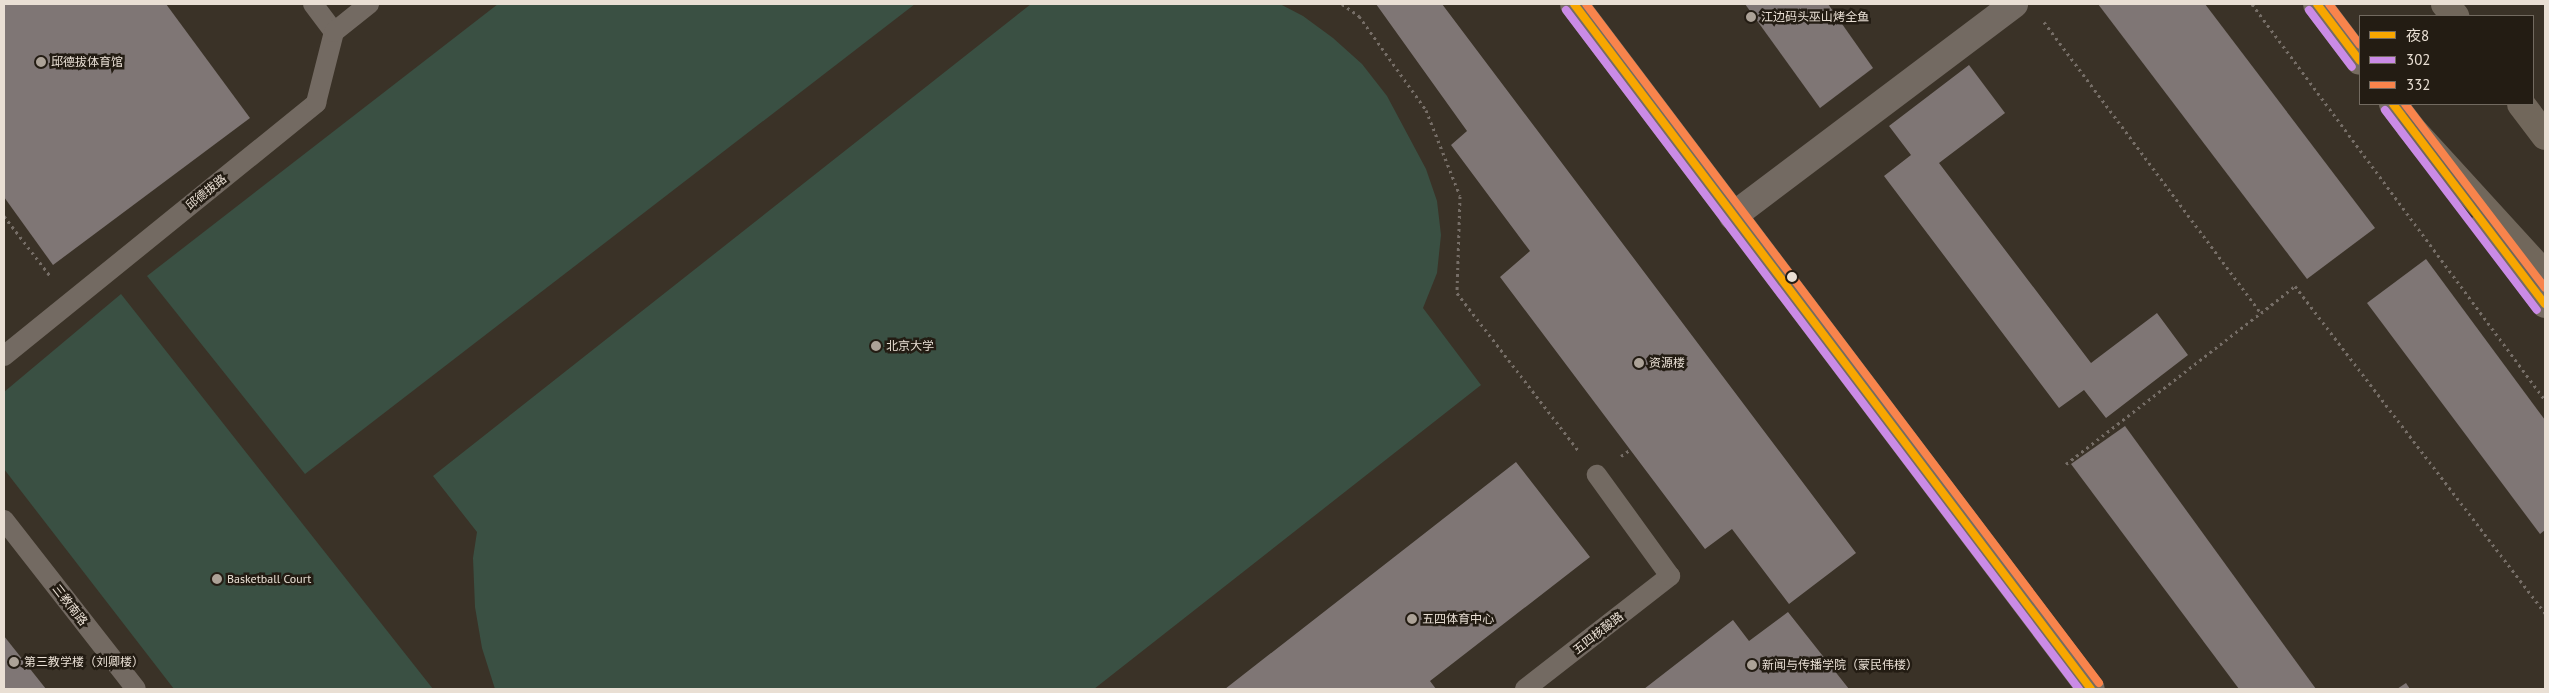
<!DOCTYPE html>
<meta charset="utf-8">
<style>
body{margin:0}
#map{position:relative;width:2549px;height:693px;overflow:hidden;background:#3a3227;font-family:"PT Sans","Noto Sans SC",sans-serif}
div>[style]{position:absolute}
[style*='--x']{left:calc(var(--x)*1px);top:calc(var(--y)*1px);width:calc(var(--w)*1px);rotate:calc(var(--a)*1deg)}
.green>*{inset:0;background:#3a5043}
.building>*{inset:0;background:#7f7675}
.path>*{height:3px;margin-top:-1.5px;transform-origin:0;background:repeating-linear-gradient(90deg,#766e67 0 2.5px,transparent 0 6.5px)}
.lane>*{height:20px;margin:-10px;padding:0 10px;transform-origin:10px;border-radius:10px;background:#736a62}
.street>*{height:28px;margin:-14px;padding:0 14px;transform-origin:14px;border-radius:14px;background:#736a62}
.secondary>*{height:28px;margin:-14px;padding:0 14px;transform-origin:14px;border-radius:14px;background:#766c61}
.highway>*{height:28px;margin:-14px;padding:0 14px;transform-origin:14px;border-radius:14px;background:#71675b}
.bus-1>*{height:8px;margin:-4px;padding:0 4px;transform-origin:4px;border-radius:4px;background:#f7a600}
.bus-2>*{height:8px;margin:-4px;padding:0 4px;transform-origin:4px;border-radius:4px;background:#ca8be6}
.bus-3>*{height:8px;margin:-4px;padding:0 4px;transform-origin:4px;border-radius:4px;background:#f8844c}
.dots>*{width:14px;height:14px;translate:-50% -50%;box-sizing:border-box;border:2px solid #231c13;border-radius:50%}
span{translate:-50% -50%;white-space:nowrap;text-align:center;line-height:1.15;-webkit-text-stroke:5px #231c13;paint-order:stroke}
.poi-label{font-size:12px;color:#e9dfd4}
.left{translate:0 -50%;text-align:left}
.street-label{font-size:12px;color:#e9dfd4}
.frame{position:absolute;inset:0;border:5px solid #e9dfd4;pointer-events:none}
.legend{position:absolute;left:2359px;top:15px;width:175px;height:90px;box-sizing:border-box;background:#231c13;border:1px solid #726a60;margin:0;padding:6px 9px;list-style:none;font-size:15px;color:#e9dfd4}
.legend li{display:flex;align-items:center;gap:10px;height:25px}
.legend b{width:25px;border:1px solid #726a60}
</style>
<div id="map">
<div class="green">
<div style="clip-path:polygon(498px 4px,915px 4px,305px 474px,147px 276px)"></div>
<div style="clip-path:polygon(1031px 4px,1280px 4px,1303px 16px,1333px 38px,1362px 64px,1387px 96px,1426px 169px,1437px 201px,1441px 235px,1437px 273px,1423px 308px,1481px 385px,1094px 689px,495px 689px,482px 648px,475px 607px,473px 558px,477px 532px,433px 476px)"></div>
<div style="clip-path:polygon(121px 294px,433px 689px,174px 689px,4px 469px,4px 392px)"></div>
</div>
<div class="building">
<div style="clip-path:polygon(4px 4px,166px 4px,250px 118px,53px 265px,4px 197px)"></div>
<div style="clip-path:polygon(1376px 4px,1442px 4px,1856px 553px,1789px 604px,1732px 529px,1705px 549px,1500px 277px,1530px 251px,1451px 145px,1467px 131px)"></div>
<div style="clip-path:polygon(1745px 4px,1828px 4px,1873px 68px,1820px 108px)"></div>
<div style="clip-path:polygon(2098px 4px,2205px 4px,2375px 228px,2307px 279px)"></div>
<div style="clip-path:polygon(1969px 65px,2005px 113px,1939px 163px,2091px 363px,2157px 313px,2188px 355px,2106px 418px,2084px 390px,2059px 408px,1884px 176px,1911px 155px,1889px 126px)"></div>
<div style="clip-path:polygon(2426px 259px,2545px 420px,2545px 530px,2540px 534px,2367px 303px)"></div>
<div style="clip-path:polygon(2125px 426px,2316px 689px,2239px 689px,2071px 464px)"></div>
<div style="clip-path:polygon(1516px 462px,1590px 557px,1430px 681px,1436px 689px,1225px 689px)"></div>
<div style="clip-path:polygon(1788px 612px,1849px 689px,1644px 689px,1733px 620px,1749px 641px)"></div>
<div style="clip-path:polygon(4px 636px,46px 689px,4px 689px)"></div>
<div style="clip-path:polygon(2406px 683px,2410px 689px,2397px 689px)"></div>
</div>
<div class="path">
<div style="--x:1342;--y:4;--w:21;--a:35"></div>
<div style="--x:1359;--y:16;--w:115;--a:54.5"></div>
<div style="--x:1426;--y:110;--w:92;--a:68.4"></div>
<div style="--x:1460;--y:196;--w:97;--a:91.8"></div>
<div style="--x:1457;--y:293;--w:198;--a:52.4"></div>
<div style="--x:2252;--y:4;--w:493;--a:53.5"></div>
<div style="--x:2044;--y:22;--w:363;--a:53.3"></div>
<div style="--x:2261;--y:313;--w:43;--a:-38.5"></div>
<div style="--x:2295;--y:286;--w:412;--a:52.6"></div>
<div style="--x:4;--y:216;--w:77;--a:52.4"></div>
<div style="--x:1621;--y:456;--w:11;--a:-34"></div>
<div style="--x:2066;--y:464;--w:247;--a:-37.8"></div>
</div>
<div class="lane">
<div style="--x:313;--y:4;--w:35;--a:53"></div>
<div style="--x:4;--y:356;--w:402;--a:-39"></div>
<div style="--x:316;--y:103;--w:73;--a:-75.8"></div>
<div style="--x:334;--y:32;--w:45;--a:-38.7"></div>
<div style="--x:4;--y:520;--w:214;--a:52"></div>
<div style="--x:1525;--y:689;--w:184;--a:-37.9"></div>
<div style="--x:1670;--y:576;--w:125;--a:-125.9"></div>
</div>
<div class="street">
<div style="--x:1733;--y:216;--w:352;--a:-37"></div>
</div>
<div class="secondary">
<div style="--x:1574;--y:4;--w:858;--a:52.96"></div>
<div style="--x:2317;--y:4;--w:71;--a:53"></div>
<div style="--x:2393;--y:104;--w:53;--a:52.7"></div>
<div style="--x:2485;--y:224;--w:100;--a:53.1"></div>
</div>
<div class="highway">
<div style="--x:2445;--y:4;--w:16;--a:50"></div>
<div style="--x:2521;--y:104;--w:40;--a:53"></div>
<div style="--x:2410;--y:127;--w:200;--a:47.6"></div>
</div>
<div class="bus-1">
<div style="--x:1574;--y:4;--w:858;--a:52.96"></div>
<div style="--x:2317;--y:4;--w:71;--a:53"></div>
<div style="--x:2393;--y:104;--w:251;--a:52.8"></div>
</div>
<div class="bus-2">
<div style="--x:1566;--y:10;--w:851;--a:52.93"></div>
<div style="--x:2309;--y:10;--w:71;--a:53"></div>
<div style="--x:2385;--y:110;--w:251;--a:52.8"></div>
</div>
<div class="bus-3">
<div style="--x:1586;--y:4;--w:851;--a:52.93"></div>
<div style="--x:2329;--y:4;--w:51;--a:52.9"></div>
<div style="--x:2405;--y:104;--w:231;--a:52.7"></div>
</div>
<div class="dots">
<div style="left:1751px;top:17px;background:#aca297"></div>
<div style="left:41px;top:62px;background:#aca297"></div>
<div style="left:1792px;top:277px;background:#e9dfd4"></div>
<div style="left:876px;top:346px;background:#aca297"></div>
<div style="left:1639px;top:363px;background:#aca297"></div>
<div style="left:217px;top:579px;background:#aca297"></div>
<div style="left:1412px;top:619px;background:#aca297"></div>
<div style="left:14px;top:662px;background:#aca297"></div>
<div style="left:1752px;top:665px;background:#aca297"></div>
</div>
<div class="poi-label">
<span class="left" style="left:1761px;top:17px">江边码头巫山烤全鱼</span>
<span class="left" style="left:51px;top:62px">邱德拔体育馆</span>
<span class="left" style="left:886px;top:346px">北京大学</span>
<span class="left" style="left:1649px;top:363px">资源楼</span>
<span class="left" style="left:227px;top:579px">Basketball Court</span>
<span class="left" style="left:1422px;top:619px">五四体育中心</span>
<span class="left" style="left:24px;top:662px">第三教学楼（刘卿楼）</span>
<span class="left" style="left:1762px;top:665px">新闻与传播学院（蒙民伟楼）</span>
</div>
<div class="street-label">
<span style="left:206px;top:192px;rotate:-39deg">邱德拔路</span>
<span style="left:70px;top:605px;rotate:52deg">三教南路</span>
<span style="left:1598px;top:633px;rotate:-38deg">五四核酸路</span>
</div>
<div class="frame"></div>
<ul class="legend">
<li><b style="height:6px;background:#f7a600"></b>夜8</li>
<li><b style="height:6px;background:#ca8be6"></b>302</li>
<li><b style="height:6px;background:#f8844c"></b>332</li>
</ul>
</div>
